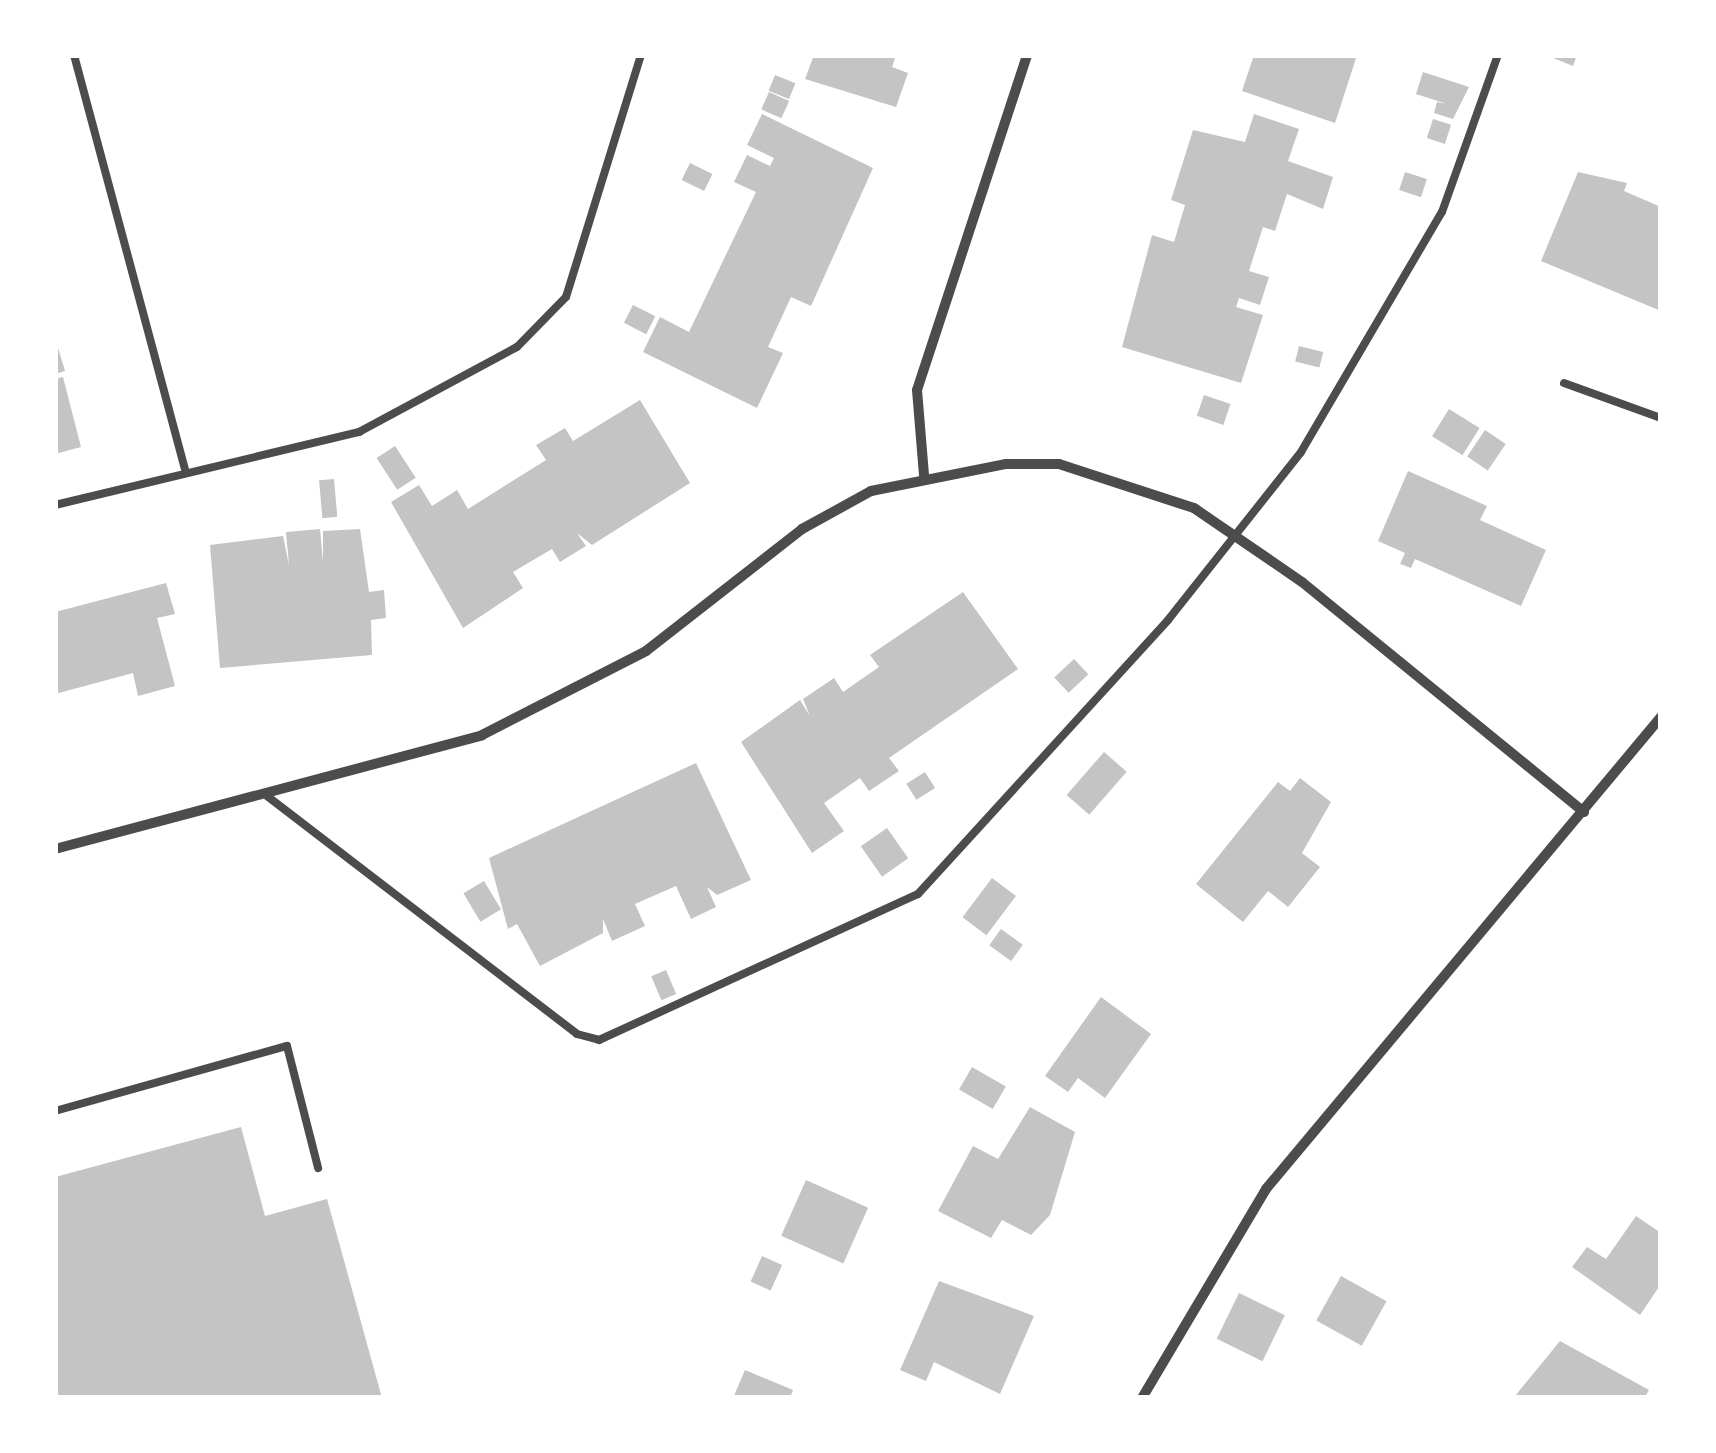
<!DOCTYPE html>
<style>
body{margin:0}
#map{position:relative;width:1716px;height:1453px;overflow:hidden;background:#fff;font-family:"Golos Text",sans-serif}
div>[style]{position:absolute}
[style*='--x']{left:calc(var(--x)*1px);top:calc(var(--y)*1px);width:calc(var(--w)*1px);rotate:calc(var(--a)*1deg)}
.building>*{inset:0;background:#c4c4c4;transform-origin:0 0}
.service>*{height:8px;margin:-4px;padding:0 4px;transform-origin:4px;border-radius:4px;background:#4c4c4c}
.minor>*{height:10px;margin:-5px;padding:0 5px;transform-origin:5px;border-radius:5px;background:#4c4c4c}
span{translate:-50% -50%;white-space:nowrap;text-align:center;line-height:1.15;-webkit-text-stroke:10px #fff;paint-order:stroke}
.frame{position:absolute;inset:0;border:58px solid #fff;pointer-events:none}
</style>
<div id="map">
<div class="building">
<div style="clip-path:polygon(814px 55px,896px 55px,892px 67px,908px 73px,896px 107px,805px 79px)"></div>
<div style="clip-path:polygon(1254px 55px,1357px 55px,1335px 123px,1242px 91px)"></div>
<div style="clip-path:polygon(1546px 55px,1577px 55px,1573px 66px)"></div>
<div style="clip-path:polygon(1423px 72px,1469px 87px,1453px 119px,1434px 113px,1437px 102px,1447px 104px,1416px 94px)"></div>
<div style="left:775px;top:75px;width:22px;height:17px;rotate:22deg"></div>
<div style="left:769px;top:92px;width:22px;height:19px;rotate:24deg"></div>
<div style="clip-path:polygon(762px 114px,873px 168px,811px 306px,791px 297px,768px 347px,783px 353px,757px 408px,643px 352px,660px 317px,689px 332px,756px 192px,734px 182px,747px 155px,770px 166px,774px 158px,747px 145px)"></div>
<div style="clip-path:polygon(1254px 114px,1299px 129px,1288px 161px,1333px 177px,1323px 209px,1287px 194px,1275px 231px,1263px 227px,1249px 271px,1269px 277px,1260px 305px,1239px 298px,1236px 307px,1263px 315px,1241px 383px,1122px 347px,1152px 235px,1174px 242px,1185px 205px,1171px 200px,1193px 130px,1245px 142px)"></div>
<div style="left:1433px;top:119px;width:19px;height:20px;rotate:18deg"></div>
<div style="left:690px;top:163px;width:25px;height:19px;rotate:26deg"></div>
<div style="left:1405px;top:172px;width:23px;height:19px;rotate:18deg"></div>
<div style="clip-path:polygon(1578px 172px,1627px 183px,1624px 191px,1661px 207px,1661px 311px,1541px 261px)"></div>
<div style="left:633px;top:305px;width:25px;height:20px;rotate:27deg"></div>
<div style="clip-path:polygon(55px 338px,65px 371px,55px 374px)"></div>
<div style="left:1299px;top:346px;width:25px;height:16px;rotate:14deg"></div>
<div style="clip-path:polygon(63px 377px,81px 447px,55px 454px,55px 379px)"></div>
<div style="left:1204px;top:395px;width:28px;height:22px;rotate:19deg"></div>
<div style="clip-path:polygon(640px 400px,690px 483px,592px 545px,577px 533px,586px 546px,560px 562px,552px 549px,513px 572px,523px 588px,463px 628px,391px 502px,419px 485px,432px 506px,457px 490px,468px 509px,546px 460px,536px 445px,565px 428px,573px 441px)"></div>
<div style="left:1449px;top:409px;width:36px;height:32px;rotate:32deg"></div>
<div style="left:1485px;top:430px;width:25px;height:32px;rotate:34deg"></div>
<div style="left:395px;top:446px;width:38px;height:22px;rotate:57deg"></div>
<div style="clip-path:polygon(1408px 471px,1487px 506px,1480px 520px,1546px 550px,1521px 606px,1415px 559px,1411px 568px,1400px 564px,1405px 553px,1378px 541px)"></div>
<div style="left:334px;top:479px;width:38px;height:15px;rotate:85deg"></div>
<div style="clip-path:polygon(320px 529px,323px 562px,323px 531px,360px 529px,369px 592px,384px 590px,386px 618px,371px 620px,372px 655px,220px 668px,210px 545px,283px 536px,289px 565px,286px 532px)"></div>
<div style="clip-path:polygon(166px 583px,175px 614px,157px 618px,175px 686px,138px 696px,133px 673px,55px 694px,55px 612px)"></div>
<div style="clip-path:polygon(963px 592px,1018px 669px,889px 758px,899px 771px,869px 791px,860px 778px,824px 803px,844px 831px,812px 853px,741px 742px,800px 700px,810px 716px,803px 699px,834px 678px,843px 692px,879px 667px,870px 655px)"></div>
<div style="left:1074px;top:659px;width:21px;height:27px;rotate:47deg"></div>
<div style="left:1104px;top:752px;width:30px;height:57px;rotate:41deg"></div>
<div style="clip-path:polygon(696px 763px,751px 880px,717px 895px,707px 887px,716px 907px,691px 919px,676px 886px,635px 904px,645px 926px,612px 941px,603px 919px,603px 933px,540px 966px,517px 924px,508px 929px,489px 858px)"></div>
<div style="left:925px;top:772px;width:19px;height:22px;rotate:58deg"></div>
<div style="clip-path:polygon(1300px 778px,1331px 802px,1302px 853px,1320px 867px,1288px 907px,1268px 891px,1243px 922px,1196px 884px,1278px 782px,1290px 791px)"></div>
<div style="left:887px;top:828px;width:37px;height:32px;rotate:55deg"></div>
<div style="left:992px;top:878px;width:30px;height:49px;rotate:37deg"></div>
<div style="left:484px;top:881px;width:33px;height:24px;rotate:59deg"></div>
<div style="left:1001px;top:929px;width:27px;height:20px;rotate:36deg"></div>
<div style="left:666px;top:970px;width:26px;height:16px;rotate:67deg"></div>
<div style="clip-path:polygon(1101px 997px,1151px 1034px,1105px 1098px,1078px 1078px,1068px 1092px,1045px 1076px)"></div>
<div style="left:972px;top:1067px;width:39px;height:26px;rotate:30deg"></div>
<div style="clip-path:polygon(1030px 1107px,1075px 1132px,1050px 1215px,1031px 1235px,1002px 1220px,991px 1238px,938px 1211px,973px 1146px,998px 1159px)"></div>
<div style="clip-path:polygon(241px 1127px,265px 1216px,327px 1199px,382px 1398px,55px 1398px,55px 1177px)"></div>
<div style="left:806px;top:1180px;width:68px;height:61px;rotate:24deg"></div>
<div style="clip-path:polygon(1636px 1216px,1661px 1233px,1661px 1284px,1640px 1315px,1572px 1267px,1587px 1247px,1606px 1259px)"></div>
<div style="left:762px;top:1256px;width:22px;height:28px;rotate:24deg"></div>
<div style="left:1341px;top:1276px;width:52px;height:51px;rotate:29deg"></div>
<div style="clip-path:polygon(939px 1281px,1034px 1316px,1000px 1394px,934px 1362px,926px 1381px,900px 1370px)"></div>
<div style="left:1239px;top:1293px;width:51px;height:51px;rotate:26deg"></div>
<div style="clip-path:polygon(1560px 1341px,1649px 1390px,1644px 1398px,1515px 1396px)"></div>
<div style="clip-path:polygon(745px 1370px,793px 1390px,790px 1398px,733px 1398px)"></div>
</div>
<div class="service">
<div style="--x:74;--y:55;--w:428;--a:75"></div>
<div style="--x:1564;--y:383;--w:103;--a:19.8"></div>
<div style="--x:55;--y:505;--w:313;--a:-13.5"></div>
<div style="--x:359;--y:432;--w:179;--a:-28.3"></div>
<div style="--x:517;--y:347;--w:70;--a:-45.6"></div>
<div style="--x:566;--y:297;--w:253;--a:-72.8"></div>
<div style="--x:267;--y:796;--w:391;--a:37.5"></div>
<div style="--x:577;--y:1034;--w:23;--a:15"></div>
<div style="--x:599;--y:1040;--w:351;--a:-24.6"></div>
<div style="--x:918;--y:894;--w:371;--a:-47.6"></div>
<div style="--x:1168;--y:620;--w:214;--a:-51.6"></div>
<div style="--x:1301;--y:452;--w:278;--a:-59.6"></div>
<div style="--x:1442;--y:212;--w:167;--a:-70.4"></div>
<div style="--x:55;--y:1111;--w:241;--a:-15.7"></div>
<div style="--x:287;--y:1046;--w:126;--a:75.7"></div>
</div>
<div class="minor">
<div style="--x:924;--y:475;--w:85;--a:-94.7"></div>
<div style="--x:917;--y:390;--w:353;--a:-71.8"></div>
<div style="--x:55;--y:849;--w:442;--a:-14.9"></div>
<div style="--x:482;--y:735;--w:184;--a:-27.1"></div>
<div style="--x:646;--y:651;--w:198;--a:-38"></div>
<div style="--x:802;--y:529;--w:79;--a:-28.8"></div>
<div style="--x:871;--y:491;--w:138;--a:-11.3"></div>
<div style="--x:1006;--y:464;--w:53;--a:0"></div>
<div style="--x:1059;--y:464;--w:142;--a:18.1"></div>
<div style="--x:1194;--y:508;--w:131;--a:34.4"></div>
<div style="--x:1302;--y:582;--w:364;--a:39.2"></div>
<div style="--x:1142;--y:1398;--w:243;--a:-59.3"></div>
<div style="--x:1266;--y:1189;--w:615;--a:-50.08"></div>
</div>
<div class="frame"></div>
</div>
